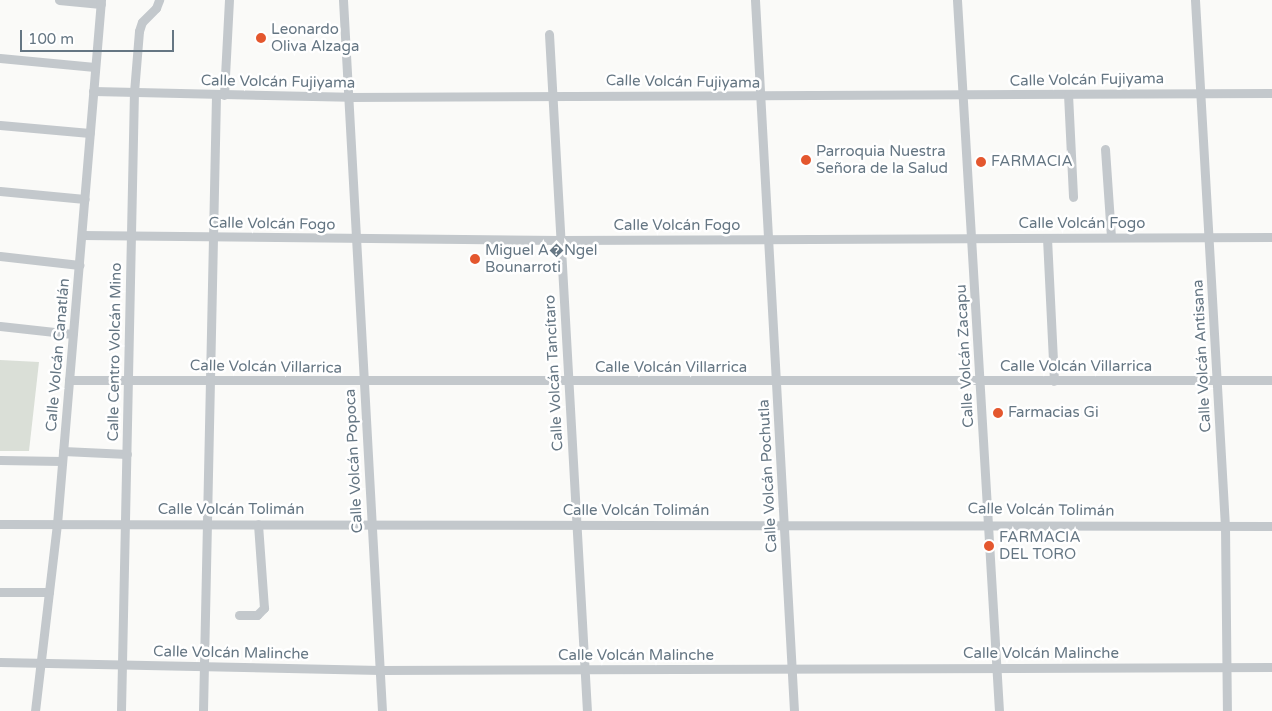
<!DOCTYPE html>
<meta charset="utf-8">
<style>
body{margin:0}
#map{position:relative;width:1272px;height:711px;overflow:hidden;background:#fafaf8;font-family:"Varela Round",sans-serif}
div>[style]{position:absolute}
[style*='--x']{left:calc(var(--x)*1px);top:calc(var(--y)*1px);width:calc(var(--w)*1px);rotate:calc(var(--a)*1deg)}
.green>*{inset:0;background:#dadfd7}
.minor>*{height:9px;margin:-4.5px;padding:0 4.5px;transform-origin:4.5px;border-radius:4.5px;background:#c3c8cc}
.dots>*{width:14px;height:14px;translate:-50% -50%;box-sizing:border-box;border:2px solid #fff;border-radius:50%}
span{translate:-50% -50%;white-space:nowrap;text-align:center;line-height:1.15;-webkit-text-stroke:5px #fff;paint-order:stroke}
.poi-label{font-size:15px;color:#657683}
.left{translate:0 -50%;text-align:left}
.street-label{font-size:15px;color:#657683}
.scale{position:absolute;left:20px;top:30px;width:154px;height:22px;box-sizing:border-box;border:2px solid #657683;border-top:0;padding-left:6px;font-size:15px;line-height:18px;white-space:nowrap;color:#657683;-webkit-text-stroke:4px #fff;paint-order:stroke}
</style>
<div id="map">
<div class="green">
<div style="clip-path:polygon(0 360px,39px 362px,29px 451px,0 451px)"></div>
</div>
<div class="minor">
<div style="--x:59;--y:0;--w:42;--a:5.4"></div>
<div style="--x:343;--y:0;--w:712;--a:86.86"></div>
<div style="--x:755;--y:0;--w:712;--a:86.86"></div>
<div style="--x:957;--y:0;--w:712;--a:86.62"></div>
<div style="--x:1195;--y:0;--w:527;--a:86.74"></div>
<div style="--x:1225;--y:526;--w:185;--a:89.4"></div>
<div style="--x:549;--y:34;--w:678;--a:86.79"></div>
<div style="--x:0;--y:58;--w:95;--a:5.4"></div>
<div style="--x:93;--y:91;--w:255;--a:1.3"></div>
<div style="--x:348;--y:97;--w:924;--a:-0.25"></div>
<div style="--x:1068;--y:94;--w:103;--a:87.2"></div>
<div style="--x:224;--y:95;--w:95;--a:-87"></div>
<div style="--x:0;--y:125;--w:90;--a:5.1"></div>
<div style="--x:1105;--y:149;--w:88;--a:86.1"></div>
<div style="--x:0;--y:191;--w:85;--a:5.4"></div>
<div style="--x:82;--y:235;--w:478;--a:0.6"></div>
<div style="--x:560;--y:240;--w:712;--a:-0.24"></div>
<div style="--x:1047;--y:238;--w:143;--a:87.2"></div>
<div style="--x:0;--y:256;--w:80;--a:6.5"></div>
<div style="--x:0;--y:326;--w:73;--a:6.3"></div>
<div style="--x:69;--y:380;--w:1203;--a:0"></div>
<div style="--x:63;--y:451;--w:64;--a:2.7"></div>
<div style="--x:0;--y:460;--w:62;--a:0.9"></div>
<div style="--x:0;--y:524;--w:1272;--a:0.09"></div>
<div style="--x:0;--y:592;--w:49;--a:0"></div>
<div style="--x:239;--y:615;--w:18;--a:0"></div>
<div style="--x:257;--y:615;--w:10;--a:-45"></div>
<div style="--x:264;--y:608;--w:84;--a:-94.1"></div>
<div style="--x:0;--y:662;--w:380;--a:1.2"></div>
<div style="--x:380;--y:670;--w:892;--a:-0.19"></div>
<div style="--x:35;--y:711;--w:188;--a:-83.3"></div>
<div style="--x:57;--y:524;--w:526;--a:-85.2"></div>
<div style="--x:121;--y:711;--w:619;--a:-88.8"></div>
<div style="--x:134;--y:92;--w:61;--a:-85.3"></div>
<div style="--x:139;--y:31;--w:9;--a:-72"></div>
<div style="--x:142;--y:22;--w:20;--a:-45"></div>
<div style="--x:156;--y:8;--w:9;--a:-69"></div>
<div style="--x:203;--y:711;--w:616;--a:-88.79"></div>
</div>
<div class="dots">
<div style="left:261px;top:38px;background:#e4572e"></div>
<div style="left:806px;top:160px;background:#e4572e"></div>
<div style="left:981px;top:162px;background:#e4572e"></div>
<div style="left:475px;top:259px;background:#e4572e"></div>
<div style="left:998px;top:413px;background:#e4572e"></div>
<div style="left:989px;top:546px;background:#e4572e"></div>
</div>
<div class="poi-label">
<span class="left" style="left:271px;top:38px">Leonardo<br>Oliva Alzaga</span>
<span class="left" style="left:816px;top:160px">Parroquia Nuestra<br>Señora de la Salud</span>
<span class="left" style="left:991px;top:162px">FARMACIA</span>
<span class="left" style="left:485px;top:259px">Miguel A�Ngel<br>Bounarroti</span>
<span class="left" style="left:1008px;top:413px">Farmacias Gi</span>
<span class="left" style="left:999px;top:546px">FARMACIA<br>DEL TORO</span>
</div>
<div class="street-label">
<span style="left:1087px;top:80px;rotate:-1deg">Calle Volcán Fujiyama</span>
<span style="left:278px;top:82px;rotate:1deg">Calle Volcán Fujiyama</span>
<span style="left:683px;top:82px;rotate:1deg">Calle Volcán Fujiyama</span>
<span style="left:272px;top:224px;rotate:1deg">Calle Volcán Fogo</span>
<span style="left:1082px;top:224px">Calle Volcán Fogo</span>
<span style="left:677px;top:226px">Calle Volcán Fogo</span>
<span style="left:115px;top:352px;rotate:-89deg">Calle Centro Volcán Mino</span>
<span style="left:58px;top:355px;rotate:-85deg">Calle Volcán Canatlán</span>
<span style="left:965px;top:356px;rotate:-93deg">Calle Volcán Zacapu</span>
<span style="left:1202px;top:356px;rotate:-93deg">Calle Volcán Antisana</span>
<span style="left:266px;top:367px;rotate:1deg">Calle Volcán Villarrica</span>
<span style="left:1076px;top:367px">Calle Volcán Villarrica</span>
<span style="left:671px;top:368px">Calle Volcán Villarrica</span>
<span style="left:554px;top:373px;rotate:-93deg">Calle Volcán Tancítaro</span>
<span style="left:354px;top:461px;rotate:-93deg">Calle Volcán Popoca</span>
<span style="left:768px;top:476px;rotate:-93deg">Calle Volcán Pochutla</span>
<span style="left:231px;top:510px">Calle Volcán Tolimán</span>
<span style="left:1041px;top:510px;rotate:1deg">Calle Volcán Tolimán</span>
<span style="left:636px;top:511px">Calle Volcán Tolimán</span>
<span style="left:231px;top:653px;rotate:1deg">Calle Volcán Malinche</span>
<span style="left:1041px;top:654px">Calle Volcán Malinche</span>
<span style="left:636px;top:656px">Calle Volcán Malinche</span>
</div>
<div class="scale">100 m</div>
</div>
